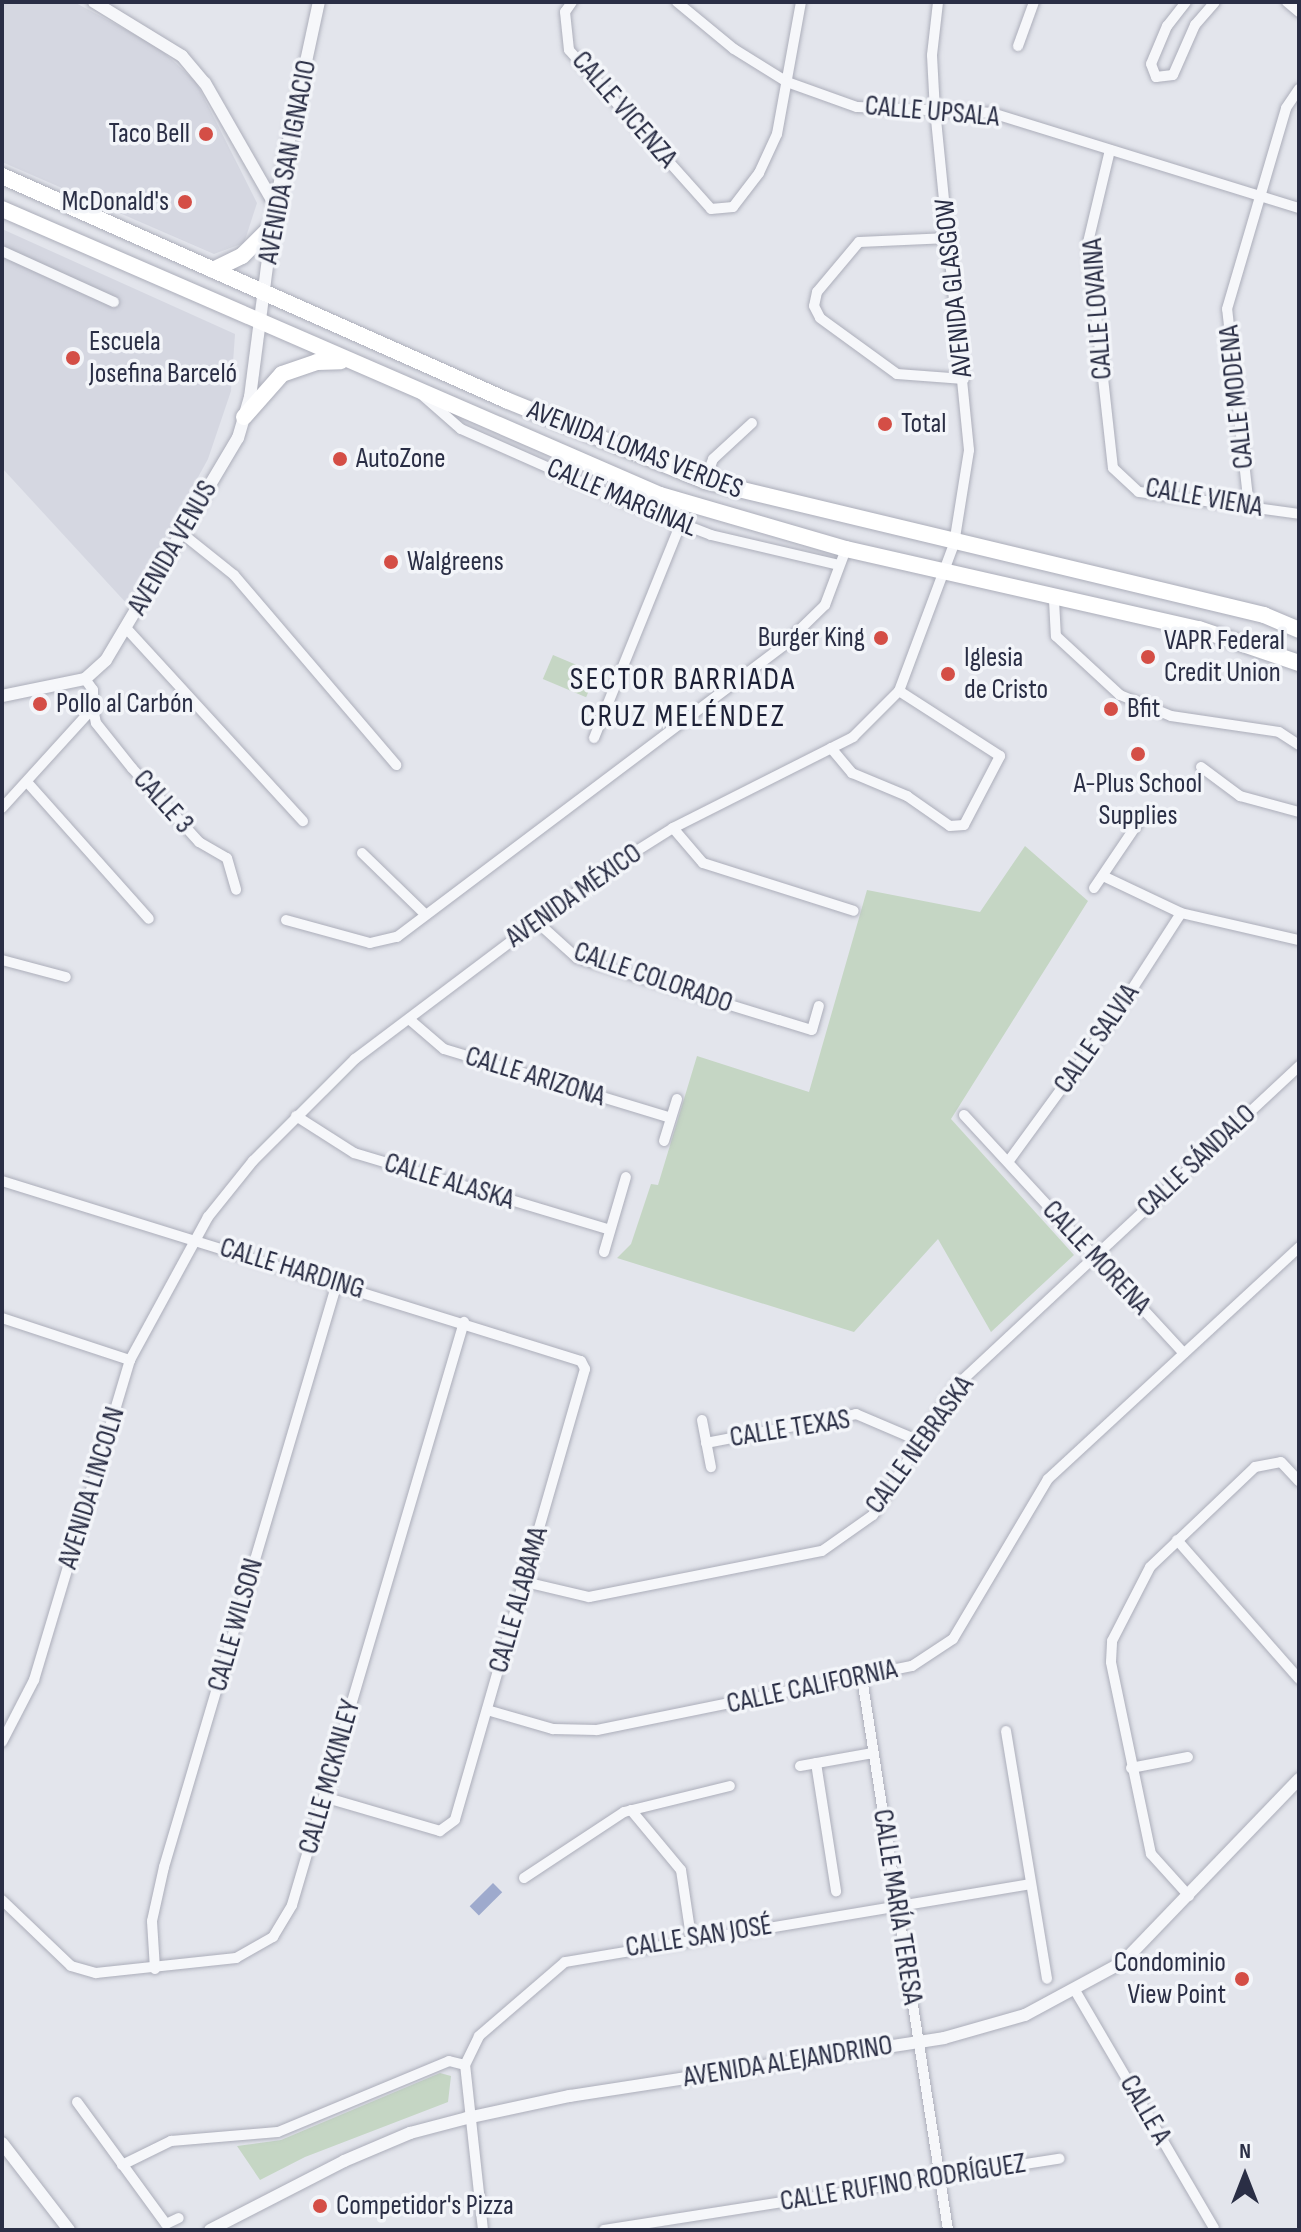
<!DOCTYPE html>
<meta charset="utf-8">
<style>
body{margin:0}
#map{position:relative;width:1301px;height:2232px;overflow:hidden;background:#e3e5ec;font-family:"Sofia Sans Condensed",sans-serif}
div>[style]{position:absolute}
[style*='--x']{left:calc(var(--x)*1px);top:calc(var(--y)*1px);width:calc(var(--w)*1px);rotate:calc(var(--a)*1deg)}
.built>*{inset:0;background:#d5d7e1}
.green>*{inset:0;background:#c5d6c4;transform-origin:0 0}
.water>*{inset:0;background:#9eaacd;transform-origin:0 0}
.roads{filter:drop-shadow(0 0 2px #acaeba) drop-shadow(0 0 2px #acaeba)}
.minor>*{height:10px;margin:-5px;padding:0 5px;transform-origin:5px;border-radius:5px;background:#f6f7fa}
.tertiary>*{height:12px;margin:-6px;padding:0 6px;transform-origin:6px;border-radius:6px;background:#f6f7fa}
.primary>*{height:16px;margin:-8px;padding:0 8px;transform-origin:8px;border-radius:8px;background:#fff}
.dots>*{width:22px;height:22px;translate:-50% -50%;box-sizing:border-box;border:4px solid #f3f5f9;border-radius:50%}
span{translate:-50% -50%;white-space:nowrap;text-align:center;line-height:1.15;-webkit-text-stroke:7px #f3f5f9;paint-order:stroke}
.street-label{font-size:28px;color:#2a2e45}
.poi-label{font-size:28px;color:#2a2e45}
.right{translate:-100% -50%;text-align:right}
.left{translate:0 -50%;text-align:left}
.quarter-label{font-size:32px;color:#1c2036;letter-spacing:2px}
.frame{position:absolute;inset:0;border:4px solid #2a2e45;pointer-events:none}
.north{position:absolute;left:1205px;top:2136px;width:80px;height:80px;-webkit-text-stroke:6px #f3f5f9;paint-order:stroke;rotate:0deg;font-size:22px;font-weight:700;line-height:32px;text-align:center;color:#2a2e45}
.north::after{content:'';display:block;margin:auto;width:28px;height:36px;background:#2a2e45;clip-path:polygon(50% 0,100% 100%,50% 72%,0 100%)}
</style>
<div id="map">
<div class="built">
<div style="clip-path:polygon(2px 2px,74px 2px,158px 47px,196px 82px,257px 203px,244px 243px,214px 254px,2px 162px)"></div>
<div style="clip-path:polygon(2px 229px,235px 334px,231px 391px,208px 459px,128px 605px,2px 468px)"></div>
</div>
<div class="green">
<div style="left:553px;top:655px;width:47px;height:26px;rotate:23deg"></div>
<div style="clip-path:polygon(1025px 846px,1088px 901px,951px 1119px,1074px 1255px,991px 1332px,938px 1239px,854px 1332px,617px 1258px,631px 1244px,651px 1184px,658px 1185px,697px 1056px,809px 1092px,867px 890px,980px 912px)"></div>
<div style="clip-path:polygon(440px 2073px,451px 2076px,448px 2102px,305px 2157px,260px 2180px,237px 2146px,281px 2140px)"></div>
</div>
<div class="water">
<div style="left:493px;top:1883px;width:13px;height:33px;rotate:45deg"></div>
</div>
<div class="roads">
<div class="minor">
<div style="--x:572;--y:2;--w:12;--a:125"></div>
<div style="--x:565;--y:12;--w:38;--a:84"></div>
<div style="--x:569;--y:50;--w:213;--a:48.2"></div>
<div style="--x:711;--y:209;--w:22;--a:-5"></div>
<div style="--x:733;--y:207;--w:43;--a:-52.6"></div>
<div style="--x:759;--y:173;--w:43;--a:-65.2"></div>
<div style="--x:777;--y:134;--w:134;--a:-79.7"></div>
<div style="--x:677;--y:2;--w:74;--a:39.5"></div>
<div style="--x:734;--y:49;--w:62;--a:31.9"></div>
<div style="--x:787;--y:82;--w:74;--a:19.7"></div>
<div style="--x:857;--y:107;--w:135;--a:2.5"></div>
<div style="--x:992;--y:113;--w:321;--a:17.2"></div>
<div style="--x:1186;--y:2;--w:31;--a:128"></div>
<div style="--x:1167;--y:26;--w:41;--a:112.8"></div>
<div style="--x:1151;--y:64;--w:14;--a:69"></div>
<div style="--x:1156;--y:77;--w:17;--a:-7"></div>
<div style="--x:1173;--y:75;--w:55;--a:-66.3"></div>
<div style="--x:1195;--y:25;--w:30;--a:-49"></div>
<div style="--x:1287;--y:2;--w:16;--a:40"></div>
<div style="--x:1018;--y:46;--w:47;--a:-70"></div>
<div style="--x:1110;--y:150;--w:95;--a:103.4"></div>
<div style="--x:1088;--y:242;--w:227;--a:83.7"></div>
<div style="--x:1113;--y:468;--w:35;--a:43"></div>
<div style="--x:1139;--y:492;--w:162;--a:7.8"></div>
<div style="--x:949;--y:238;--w:90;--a:177.5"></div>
<div style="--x:859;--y:242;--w:65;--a:130"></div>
<div style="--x:817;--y:292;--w:14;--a:102"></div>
<div style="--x:814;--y:306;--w:13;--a:63"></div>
<div style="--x:820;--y:318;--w:95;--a:36"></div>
<div style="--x:897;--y:374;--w:67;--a:4.3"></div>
<div style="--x:2;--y:251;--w:123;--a:24.5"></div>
<div style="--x:421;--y:394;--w:53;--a:41.2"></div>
<div style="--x:461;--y:429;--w:180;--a:23.9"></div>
<div style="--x:626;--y:502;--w:91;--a:21.2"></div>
<div style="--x:711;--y:535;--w:131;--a:13.2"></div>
<div style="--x:705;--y:481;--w:23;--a:-70"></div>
<div style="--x:713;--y:459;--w:53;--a:-42.7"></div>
<div style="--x:1249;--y:507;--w:199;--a:-96.3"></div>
<div style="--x:1227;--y:309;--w:209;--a:-73.6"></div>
<div style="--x:1286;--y:108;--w:23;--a:-56"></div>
<div style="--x:179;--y:531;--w:70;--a:38.7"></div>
<div style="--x:234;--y:575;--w:250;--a:49.5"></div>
<div style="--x:1054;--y:600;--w:36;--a:87"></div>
<div style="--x:1056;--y:636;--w:87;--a:42.7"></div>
<div style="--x:1120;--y:695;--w:55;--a:22.4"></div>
<div style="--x:1171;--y:716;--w:109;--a:8.4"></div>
<div style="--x:1279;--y:732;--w:24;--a:33"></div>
<div style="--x:126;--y:628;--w:262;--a:47.5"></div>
<div style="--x:93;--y:708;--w:15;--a:79"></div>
<div style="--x:96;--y:723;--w:58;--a:51.3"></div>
<div style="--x:132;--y:768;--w:100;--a:47.8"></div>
<div style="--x:199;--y:842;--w:32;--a:30"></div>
<div style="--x:227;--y:858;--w:33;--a:74"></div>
<div style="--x:594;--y:738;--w:232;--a:-68"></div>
<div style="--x:831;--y:748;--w:33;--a:50"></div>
<div style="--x:852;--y:773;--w:60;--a:22.7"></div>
<div style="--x:907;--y:796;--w:52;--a:34.9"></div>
<div style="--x:950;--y:826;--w:14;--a:-4"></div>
<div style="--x:964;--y:825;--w:78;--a:-62.4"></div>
<div style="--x:1000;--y:756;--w:120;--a:-147.2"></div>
<div style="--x:1201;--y:767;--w:49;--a:36.6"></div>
<div style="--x:1240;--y:796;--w:61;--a:15.2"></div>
<div style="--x:27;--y:782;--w:183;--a:48.3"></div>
<div style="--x:2;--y:808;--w:135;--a:-47.7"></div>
<div style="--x:93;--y:708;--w:18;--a:-90"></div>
<div style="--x:93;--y:690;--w:14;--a:-126"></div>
<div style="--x:673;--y:828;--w:46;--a:49.4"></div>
<div style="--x:703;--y:863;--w:158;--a:17.6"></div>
<div style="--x:362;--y:853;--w:86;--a:44.1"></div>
<div style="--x:1103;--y:876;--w:86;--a:25.4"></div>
<div style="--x:1181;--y:913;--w:121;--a:12.9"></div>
<div style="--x:1094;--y:888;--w:78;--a:-55.9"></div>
<div style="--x:286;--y:920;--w:87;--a:15.3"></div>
<div style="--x:370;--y:943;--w:28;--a:-13"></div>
<div style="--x:397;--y:937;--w:483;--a:-37"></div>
<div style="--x:783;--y:646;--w:59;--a:-44.3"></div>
<div style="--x:825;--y:605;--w:60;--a:-69.4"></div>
<div style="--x:536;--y:921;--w:55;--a:42.1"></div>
<div style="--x:577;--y:958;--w:211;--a:17.1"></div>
<div style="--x:779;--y:1020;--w:34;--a:17"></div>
<div style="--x:812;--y:1030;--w:25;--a:-74"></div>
<div style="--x:2;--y:960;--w:66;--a:14.9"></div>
<div style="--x:409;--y:1019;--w:46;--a:40.6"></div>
<div style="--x:444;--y:1049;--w:237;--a:16.9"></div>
<div style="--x:964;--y:1115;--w:324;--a:47.3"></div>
<div style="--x:296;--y:1116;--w:69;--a:32.5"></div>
<div style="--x:354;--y:1153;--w:267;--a:16.7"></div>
<div style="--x:664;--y:1141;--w:44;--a:-72.8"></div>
<div style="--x:1008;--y:1162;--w:183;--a:-53.9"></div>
<div style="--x:1116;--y:1014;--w:120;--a:-57.2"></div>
<div style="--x:2;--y:1181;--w:606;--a:17.27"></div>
<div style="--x:581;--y:1361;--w:9;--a:63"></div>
<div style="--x:585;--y:1369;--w:469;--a:106.1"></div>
<div style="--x:455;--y:1820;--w:19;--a:144"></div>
<div style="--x:440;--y:1831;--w:121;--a:-163.7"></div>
<div style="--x:604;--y:1252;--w:78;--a:-73.7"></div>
<div style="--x:2;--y:1318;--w:135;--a:18.2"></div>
<div style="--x:702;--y:1420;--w:48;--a:79.2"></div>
<div style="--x:706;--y:1443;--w:153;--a:-10.9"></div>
<div style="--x:856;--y:1414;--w:66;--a:23.1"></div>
<div style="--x:1177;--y:1540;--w:185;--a:48.7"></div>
<div style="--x:525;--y:1582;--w:66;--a:13.2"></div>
<div style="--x:589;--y:1597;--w:237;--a:-11.2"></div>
<div style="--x:822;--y:1551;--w:62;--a:-35.2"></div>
<div style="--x:873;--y:1515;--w:152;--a:-57.4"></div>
<div style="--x:955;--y:1387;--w:471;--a:-43"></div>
<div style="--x:862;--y:1678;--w:559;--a:81.14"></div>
<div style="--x:487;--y:1710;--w:69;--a:16.1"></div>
<div style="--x:553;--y:1729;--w:44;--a:1.3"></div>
<div style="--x:597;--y:1730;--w:321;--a:-11.5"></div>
<div style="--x:912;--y:1666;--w:49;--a:-33.4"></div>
<div style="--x:953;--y:1639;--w:186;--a:-59.3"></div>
<div style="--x:1048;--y:1479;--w:342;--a:-42.7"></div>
<div style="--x:1006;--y:1731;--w:251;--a:80.6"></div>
<div style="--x:2;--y:1742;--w:70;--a:-62.7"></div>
<div style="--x:34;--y:1680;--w:334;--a:-73.3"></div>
<div style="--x:130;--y:1360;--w:163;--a:-61.4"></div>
<div style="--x:208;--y:1217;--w:72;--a:-51.2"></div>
<div style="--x:253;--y:1161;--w:144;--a:-45"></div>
<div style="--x:355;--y:1059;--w:314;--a:-37"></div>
<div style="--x:606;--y:870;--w:79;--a:-32.1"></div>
<div style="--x:673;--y:828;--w:202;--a:-26.8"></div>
<div style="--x:853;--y:737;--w:65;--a:-45"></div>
<div style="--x:899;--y:691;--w:157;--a:-69.5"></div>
<div style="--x:954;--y:544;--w:95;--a:-80.9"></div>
<div style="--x:969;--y:450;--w:341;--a:-95.7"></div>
<div style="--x:935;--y:111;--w:56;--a:-93.1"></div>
<div style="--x:932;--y:55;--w:53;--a:-83.5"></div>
<div style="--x:816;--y:1763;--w:130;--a:81.1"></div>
<div style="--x:800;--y:1766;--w:74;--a:-10.1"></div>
<div style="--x:1131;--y:1768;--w:58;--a:-10.9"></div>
<div style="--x:631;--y:1810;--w:78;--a:50.2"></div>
<div style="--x:681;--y:1870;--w:68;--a:81.5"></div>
<div style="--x:524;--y:1878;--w:120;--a:-33.4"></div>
<div style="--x:624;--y:1812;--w:109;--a:-13.8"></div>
<div style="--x:1189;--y:1896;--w:57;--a:-132.1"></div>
<div style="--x:1151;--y:1854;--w:196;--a:-101.8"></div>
<div style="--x:1111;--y:1662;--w:21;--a:-87"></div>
<div style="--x:1112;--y:1641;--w:83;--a:-62.8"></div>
<div style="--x:1150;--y:1567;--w:145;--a:-43.6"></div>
<div style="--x:1255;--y:1467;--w:26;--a:-11"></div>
<div style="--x:1281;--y:1462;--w:26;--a:47"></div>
<div style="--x:2;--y:1900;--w:95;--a:43.7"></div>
<div style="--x:71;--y:1966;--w:26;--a:16"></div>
<div style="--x:96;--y:1973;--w:141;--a:-6.1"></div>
<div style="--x:236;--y:1958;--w:43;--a:-29.6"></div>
<div style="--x:273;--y:1937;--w:37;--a:-59"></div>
<div style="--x:292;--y:1905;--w:608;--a:-73.56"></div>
<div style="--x:155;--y:1969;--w:48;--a:-93.6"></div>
<div style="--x:152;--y:1921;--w:55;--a:-77.5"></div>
<div style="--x:164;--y:1867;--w:609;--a:-73.5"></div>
<div style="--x:1076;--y:1992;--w:273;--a:59.7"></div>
<div style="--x:77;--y:2102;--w:151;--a:53.9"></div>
<div style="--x:166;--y:2224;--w:14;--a:-25"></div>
<div style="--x:122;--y:2165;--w:55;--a:-26.1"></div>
<div style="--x:171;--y:2141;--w:107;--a:-4.8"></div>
<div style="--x:278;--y:2132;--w:185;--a:-22.5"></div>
<div style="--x:449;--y:2061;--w:16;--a:14"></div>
<div style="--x:483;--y:2230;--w:166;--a:-96.2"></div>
<div style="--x:465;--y:2065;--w:32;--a:-64"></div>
<div style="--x:479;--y:2036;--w:113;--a:-40.7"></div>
<div style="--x:565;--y:1962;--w:472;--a:-9.5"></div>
<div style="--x:604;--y:2230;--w:461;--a:-8.9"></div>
</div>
<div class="tertiary">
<div style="--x:94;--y:2;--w:103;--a:31.5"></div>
<div style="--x:182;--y:56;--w:35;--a:50"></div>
<div style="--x:205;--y:83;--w:141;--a:60.2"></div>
<div style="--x:2;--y:696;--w:85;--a:-11.6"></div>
<div style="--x:85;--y:679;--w:28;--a:-42"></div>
<div style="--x:106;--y:660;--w:258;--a:-59.3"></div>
<div style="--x:238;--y:438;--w:43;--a:-73.7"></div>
<div style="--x:250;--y:397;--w:194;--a:-82.6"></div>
<div style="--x:275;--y:205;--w:208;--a:-77.8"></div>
<div style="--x:2;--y:2143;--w:110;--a:52.4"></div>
<div style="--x:210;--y:2230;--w:151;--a:-27.2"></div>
<div style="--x:344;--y:2161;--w:72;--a:-23"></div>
<div style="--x:410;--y:2133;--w:59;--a:-14.7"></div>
<div style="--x:467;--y:2118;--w:105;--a:-12.1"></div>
<div style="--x:570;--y:2096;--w:378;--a:-8.8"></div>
<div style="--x:944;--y:2038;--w:84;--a:-15.9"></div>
<div style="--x:1025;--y:2015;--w:111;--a:-28.4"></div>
<div style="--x:1123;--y:1962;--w:254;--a:-46.1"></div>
</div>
<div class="primary">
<div style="--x:2;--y:176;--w:552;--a:23.96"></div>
<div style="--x:506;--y:400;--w:215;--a:22.1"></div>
<div style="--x:705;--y:481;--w:575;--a:13.48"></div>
<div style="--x:1264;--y:615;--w:38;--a:23"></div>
<div style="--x:2;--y:209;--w:717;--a:23.49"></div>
<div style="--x:660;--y:495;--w:194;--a:16.2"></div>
<div style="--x:846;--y:549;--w:362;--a:12.8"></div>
<div style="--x:1199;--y:629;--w:106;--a:18.8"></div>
<div style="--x:213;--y:270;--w:32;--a:-26"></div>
<div style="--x:242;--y:256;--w:42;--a:-45"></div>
<div style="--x:244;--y:417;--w:57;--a:-48.5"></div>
<div style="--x:282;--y:374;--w:37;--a:-19"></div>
<div style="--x:317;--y:362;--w:24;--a:-2"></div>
</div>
</div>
<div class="dots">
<div style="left:206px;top:134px;background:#d44e46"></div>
<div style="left:185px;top:202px;background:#d44e46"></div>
<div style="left:73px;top:358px;background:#d44e46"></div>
<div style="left:885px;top:424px;background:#d44e46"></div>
<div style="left:340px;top:459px;background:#d44e46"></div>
<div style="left:391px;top:562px;background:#d44e46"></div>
<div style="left:881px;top:638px;background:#d44e46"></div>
<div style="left:1148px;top:657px;background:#d44e46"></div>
<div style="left:948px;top:674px;background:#d44e46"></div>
<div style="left:40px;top:704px;background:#d44e46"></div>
<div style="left:1111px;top:709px;background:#d44e46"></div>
<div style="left:1138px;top:754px;background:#d44e46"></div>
<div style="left:1242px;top:1979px;background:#d44e46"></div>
<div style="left:320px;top:2206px;background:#d44e46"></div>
</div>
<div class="street-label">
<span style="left:624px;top:110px;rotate:49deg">CALLE VICENZA</span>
<span style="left:932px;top:112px;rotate:5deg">CALLE UPSALA</span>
<span style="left:288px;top:162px;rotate:-79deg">AVENIDA SAN IGNACIO</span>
<span style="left:954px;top:288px;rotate:-96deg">AVENIDA GLASGOW</span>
<span style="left:1098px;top:309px;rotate:-94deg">CALLE LOVAINA</span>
<span style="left:1237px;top:397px;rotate:-96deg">CALLE MODENA</span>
<span style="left:635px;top:450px;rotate:21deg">AVENIDA LOMAS VERDES</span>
<span style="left:622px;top:498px;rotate:23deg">CALLE MARGINAL</span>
<span style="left:1204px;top:498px;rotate:10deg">CALLE VIENA</span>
<span style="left:173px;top:548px;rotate:-60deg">AVENIDA VENUS</span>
<span style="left:163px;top:802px;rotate:48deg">CALLE 3</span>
<span style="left:574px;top:896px;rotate:-35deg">AVENIDA MÉXICO</span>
<span style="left:653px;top:978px;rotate:19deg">CALLE COLORADO</span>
<span style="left:1097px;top:1039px;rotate:-55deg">CALLE SALVIA</span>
<span style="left:535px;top:1077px;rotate:17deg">CALLE ARIZONA</span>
<span style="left:1197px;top:1161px;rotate:-43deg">CALLE SÁNDALO</span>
<span style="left:449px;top:1182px;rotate:17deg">CALLE ALASKA</span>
<span style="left:1096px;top:1258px;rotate:47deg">CALLE MORENA</span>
<span style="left:292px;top:1269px;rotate:17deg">CALLE HARDING</span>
<span style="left:790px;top:1429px;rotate:-9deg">CALLE TEXAS</span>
<span style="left:920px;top:1445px;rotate:-54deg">CALLE NEBRASKA</span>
<span style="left:92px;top:1488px;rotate:-73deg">AVENIDA LINCOLN</span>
<span style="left:519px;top:1600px;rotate:-74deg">CALLE ALABAMA</span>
<span style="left:236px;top:1625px;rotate:-74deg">CALLE WILSON</span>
<span style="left:812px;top:1687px;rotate:-12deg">CALLE CALIFORNIA</span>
<span style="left:330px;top:1777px;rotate:-74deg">CALLE MCKINLEY</span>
<span style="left:897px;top:1907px;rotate:81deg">CALLE MARÍA TERESA</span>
<span style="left:699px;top:1937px;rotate:-9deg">CALLE SAN JOSÉ</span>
<span style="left:788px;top:2062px;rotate:-9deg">AVENIDA ALEJANDRINO</span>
<span style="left:1145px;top:2110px;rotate:60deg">CALLE A</span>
<span style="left:903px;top:2183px;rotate:-9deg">CALLE RUFINO RODRÍGUEZ</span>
</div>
<div class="poi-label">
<span class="right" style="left:190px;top:134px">Taco Bell</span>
<span class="right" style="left:169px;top:202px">McDonald's</span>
<span class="left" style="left:89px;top:358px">Escuela<br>Josefina Barceló</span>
<span class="left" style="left:901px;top:424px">Total</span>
<span class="left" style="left:356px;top:459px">AutoZone</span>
<span class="left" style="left:407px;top:562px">Walgreens</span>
<span class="right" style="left:865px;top:638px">Burger King</span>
<span class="left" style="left:1164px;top:657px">VAPR Federal<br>Credit Union</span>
<span class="left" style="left:964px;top:674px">Iglesia<br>de Cristo</span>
<span class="left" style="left:56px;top:704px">Pollo al Carbón</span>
<span class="left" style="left:1127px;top:709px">Bfit</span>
<span style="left:1138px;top:800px">A-Plus School<br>Supplies</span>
<span class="right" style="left:1226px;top:1979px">Condominio<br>View Point</span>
<span class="left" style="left:336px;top:2206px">Competidor's Pizza</span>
</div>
<div class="quarter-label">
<span style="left:683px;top:699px">SECTOR BARRIADA<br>CRUZ MELÉNDEZ</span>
</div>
<div class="frame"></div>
<div class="north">N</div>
</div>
